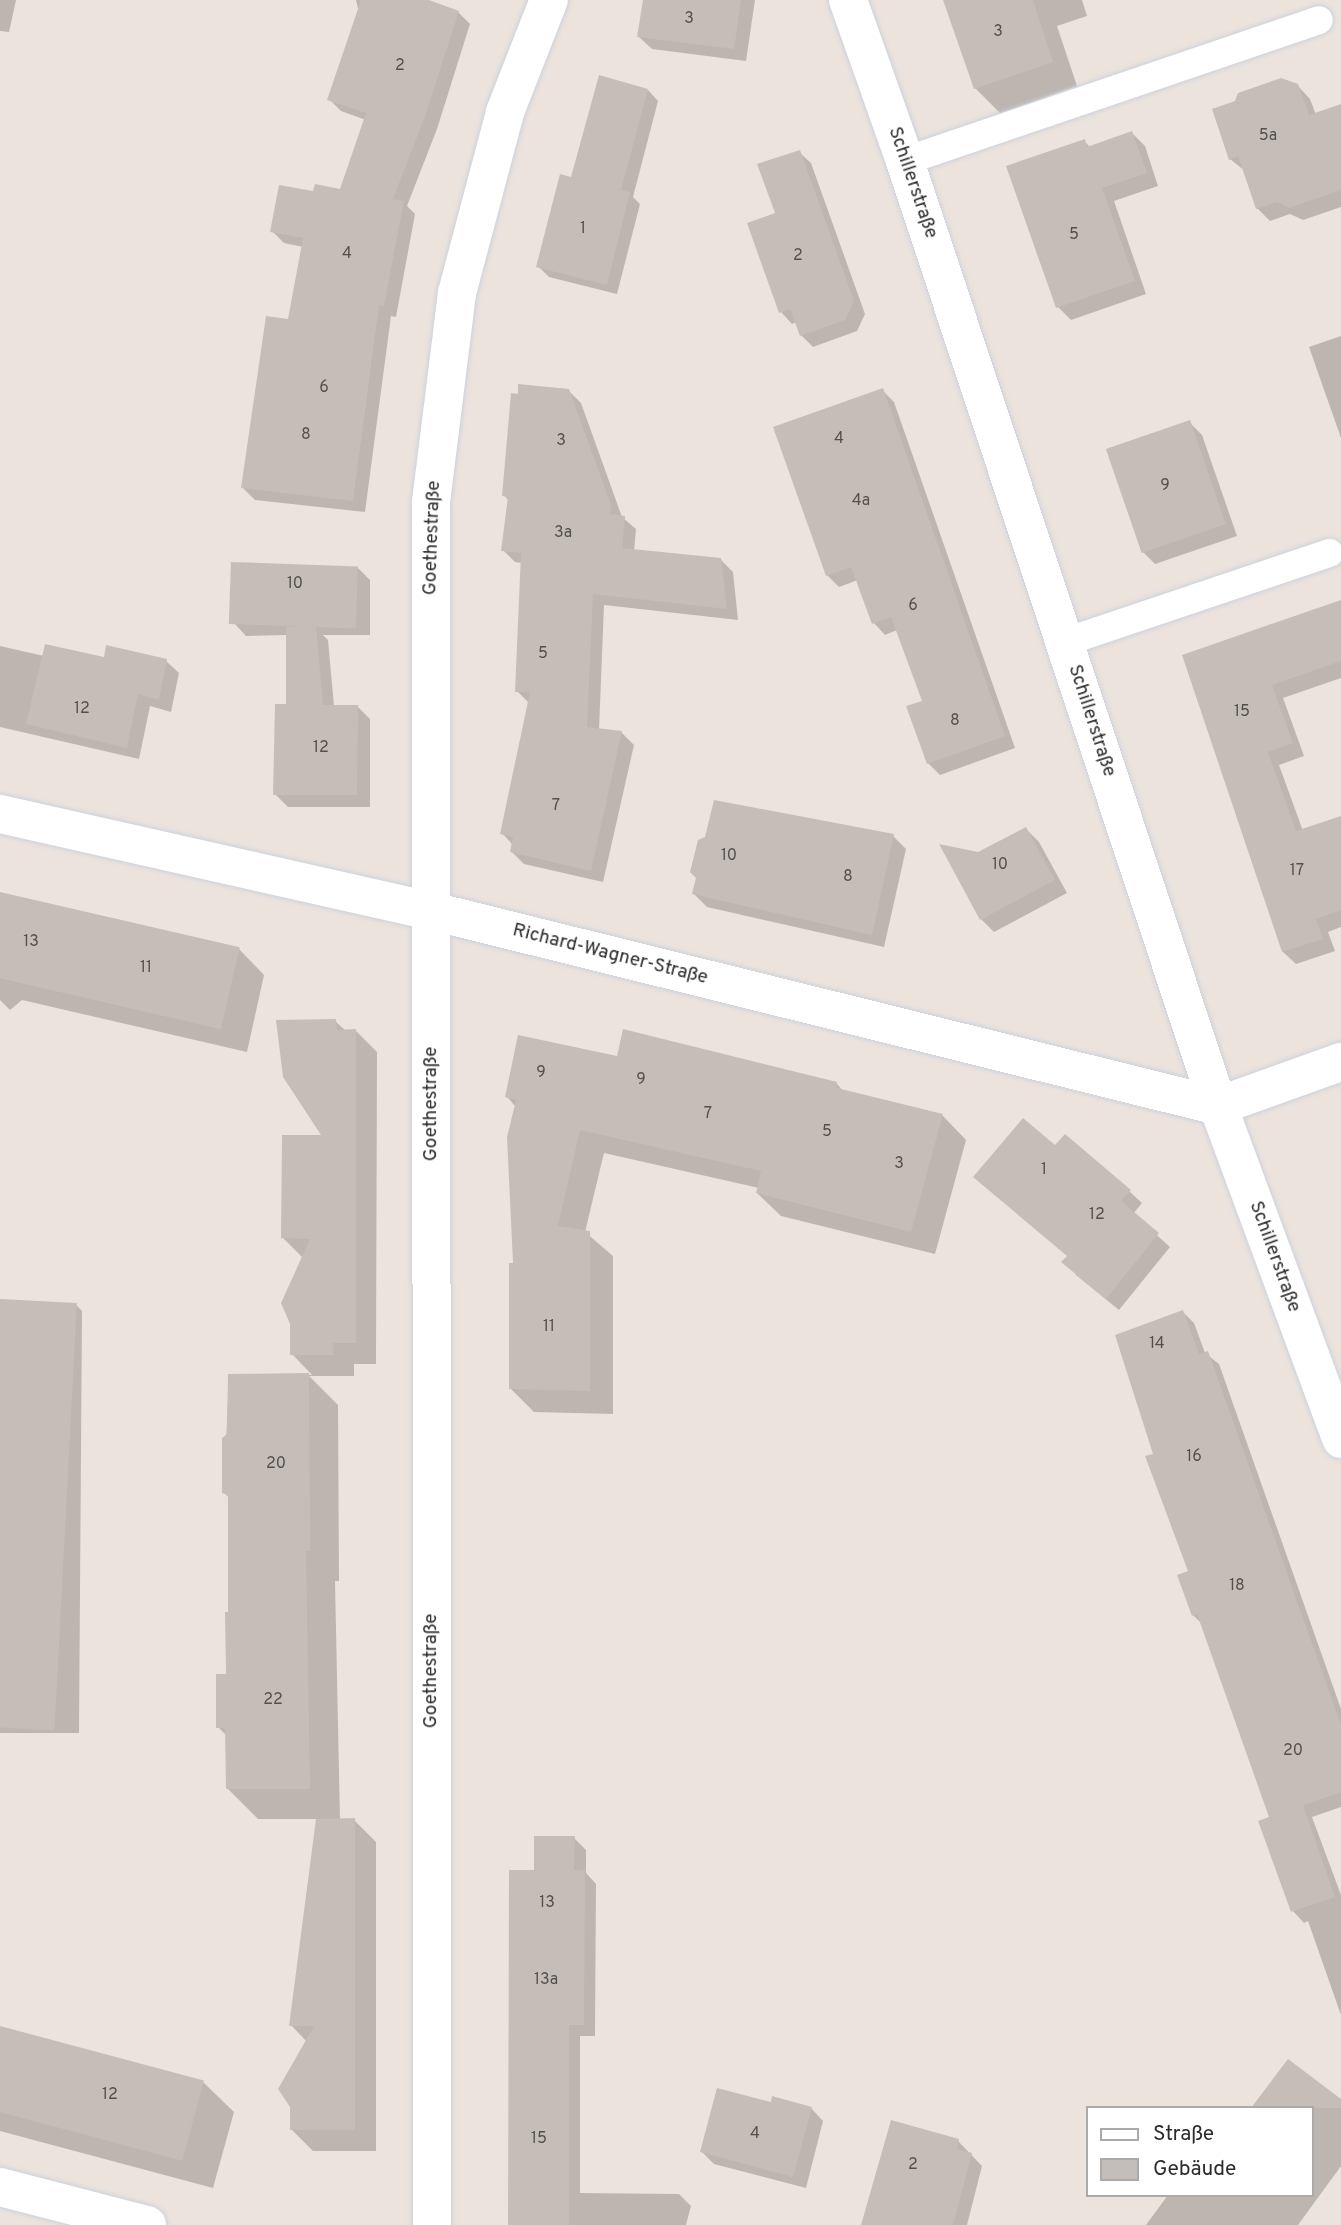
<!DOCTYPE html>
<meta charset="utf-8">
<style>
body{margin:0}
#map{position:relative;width:1341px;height:2225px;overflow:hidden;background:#ece3dd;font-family:Overpass,sans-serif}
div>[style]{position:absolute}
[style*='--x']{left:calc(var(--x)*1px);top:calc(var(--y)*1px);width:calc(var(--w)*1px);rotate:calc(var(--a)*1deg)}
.shadow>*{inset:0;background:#0003}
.building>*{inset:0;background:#c5beb8;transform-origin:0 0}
.roads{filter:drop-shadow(0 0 2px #cbd2dc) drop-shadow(0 0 2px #cbd2dc)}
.lane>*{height:28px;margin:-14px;padding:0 14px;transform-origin:14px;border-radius:14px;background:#fff}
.street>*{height:38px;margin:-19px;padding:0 19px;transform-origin:19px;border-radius:19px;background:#fff}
span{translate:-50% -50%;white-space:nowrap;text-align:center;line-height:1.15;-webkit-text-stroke:6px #fff;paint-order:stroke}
.number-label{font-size:16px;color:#52504e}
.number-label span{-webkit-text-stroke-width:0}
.street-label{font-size:19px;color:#2b2b2b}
.legend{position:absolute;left:1086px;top:2106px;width:228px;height:91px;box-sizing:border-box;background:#fff;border:2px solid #aaa;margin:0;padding:9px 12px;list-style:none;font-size:21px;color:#2b2b2b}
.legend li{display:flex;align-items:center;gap:14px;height:35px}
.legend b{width:35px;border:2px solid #aaa}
</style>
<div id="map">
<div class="shadow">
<div style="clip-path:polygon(0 0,16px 0,9px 32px,0 31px)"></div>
<div style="clip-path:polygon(356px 0,423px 0,458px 12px,470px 24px,437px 129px,407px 206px,415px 214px,396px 317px,391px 316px,365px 512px,255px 500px,243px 488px,290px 321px,303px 247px,284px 243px,272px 231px,314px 193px,342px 191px,366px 120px,341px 111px,329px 99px,359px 13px)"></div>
<div style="clip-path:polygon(644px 0,755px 0,746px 61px,652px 49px,639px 37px)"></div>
<div style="clip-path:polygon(945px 0,1082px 0,1087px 16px,1057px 26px,1077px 86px,1000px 113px,975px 88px)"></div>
<div style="clip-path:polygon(1297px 85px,1310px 99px,1316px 115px,1341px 106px,1341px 207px,1303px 220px,1290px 214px,1270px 221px,1257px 208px,1245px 171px,1230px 159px)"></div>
<div style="clip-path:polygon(648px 90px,658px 101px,633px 197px,640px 204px,617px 294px,549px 277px,538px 266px,573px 179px)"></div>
<div style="clip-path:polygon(1132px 133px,1145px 146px,1158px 186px,1114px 201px,1146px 294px,1071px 320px,1058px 307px,1009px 167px,1084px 141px,1091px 148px)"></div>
<div style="clip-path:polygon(799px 152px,811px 163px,865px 314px,857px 331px,813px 347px,801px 335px,797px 322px,792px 324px,781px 312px,778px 214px)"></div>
<div style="clip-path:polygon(1341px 336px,1341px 438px,1309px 347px)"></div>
<div style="clip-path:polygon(568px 390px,581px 403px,622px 517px,636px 529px,634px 551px,721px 560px,733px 572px,738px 620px,604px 605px,599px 730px,622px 733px,634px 745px,603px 882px,524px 864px,512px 852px,513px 845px,502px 833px,530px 704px,517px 691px,522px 563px,515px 562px,503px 550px,509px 501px,504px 495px)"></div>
<div style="clip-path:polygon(882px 390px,894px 402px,1015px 748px,940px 775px,928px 763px,924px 702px,897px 630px,885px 635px,874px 623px,858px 580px,839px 587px,827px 575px)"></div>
<div style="clip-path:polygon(1189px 422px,1202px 435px,1237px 536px,1155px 564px,1142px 551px)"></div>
<div style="clip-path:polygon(357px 567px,370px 580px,370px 635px,323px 635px,328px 640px,334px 706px,358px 707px,370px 719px,370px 807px,288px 807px,275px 794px,288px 706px,287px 635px,246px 636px,234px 623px)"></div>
<div style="clip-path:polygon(1341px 605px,1341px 678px,1283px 698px,1304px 756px,1279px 765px,1303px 831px,1341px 818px,1341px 927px,1328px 932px,1335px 951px,1296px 964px,1283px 952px,1184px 656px)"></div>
<div style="clip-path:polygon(0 646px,44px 656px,166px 661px,179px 673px,171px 712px,150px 706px,139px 759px,0 727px)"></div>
<div style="clip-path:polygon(1026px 829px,1039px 842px,1067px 893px,994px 932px,981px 919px,978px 854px)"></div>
<div style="clip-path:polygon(893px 836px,906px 849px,884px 947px,707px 907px,694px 894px)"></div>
<div style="clip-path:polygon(0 894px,239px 949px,264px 975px,247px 1052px,22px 1000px,10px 1010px,0 1000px)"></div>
<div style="clip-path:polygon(335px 1021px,346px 1031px,356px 1031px,377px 1052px,376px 1364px,354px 1364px,354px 1376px,309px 1376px,338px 1405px,339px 1581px,335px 1581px,340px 1820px,354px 1820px,376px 1842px,376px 2151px,313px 2151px,291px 2129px,307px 2042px,291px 2025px,318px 1819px,258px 1819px,228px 1789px,227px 1736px,218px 1727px,227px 1675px,230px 1614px,229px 1498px,224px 1492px,229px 1375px,312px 1375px,292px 1354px,303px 1258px,283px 1238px,324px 1137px)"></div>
<div style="clip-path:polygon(619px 1058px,837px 1084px,844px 1092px,943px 1116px,966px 1140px,935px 1254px,781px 1216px,757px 1193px,759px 1188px,604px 1153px,585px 1232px,613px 1256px,613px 1414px,534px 1412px,511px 1389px,516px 1107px,507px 1097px)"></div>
<div style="clip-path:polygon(1055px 1148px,1129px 1191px,1142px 1203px,1133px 1214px,1170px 1247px,1119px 1310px,1076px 1275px,1068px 1257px)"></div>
<div style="clip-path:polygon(0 1301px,76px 1305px,82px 1311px,79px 1733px,0 1733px)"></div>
<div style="clip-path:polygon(1183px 1312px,1194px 1323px,1205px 1353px,1219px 1364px,1341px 1709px,1341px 1807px,1312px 1817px,1341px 1895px,1341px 2015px,1308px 1921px,1304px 1923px,1293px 1911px,1271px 1818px,1202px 1624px,1193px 1615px,1190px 1572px,1155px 1455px)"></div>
<div style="clip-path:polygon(574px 1838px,586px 1850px,586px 1873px,596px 1884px,595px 2036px,580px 2036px,580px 2193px,679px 2194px,691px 2206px,686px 2225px,509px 2225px,535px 1872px)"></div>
<div style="clip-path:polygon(0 2027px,203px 2082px,234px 2112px,213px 2188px,0 2131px)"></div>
<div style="clip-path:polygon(1341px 2101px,1341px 2166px,1298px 2225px,1146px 2225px,1168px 2195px,1311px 2195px,1311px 2108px)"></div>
<div style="clip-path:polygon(772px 2104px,811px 2108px,823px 2121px,806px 2188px,714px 2164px,702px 2152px)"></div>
<div style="clip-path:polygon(958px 2141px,982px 2166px,967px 2225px,863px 2225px)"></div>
</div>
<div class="building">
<div style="clip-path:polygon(361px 0,429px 0,459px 11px,425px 116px,393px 199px,404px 201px,384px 306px,379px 305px,353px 501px,241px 488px,266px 316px,288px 319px,303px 238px,270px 232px,279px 185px,313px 191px,315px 184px,340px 189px,366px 113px,327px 100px)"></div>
<div style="clip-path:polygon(643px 0,741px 0,734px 49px,637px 37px)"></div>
<div style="clip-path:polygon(943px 0,1033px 0,1053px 62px,974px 89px)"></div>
<div style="clip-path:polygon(599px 75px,648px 89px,621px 190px,630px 192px,607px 285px,536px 267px,560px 174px,571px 177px)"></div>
<div style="clip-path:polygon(1281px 78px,1298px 84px,1309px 115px,1341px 104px,1341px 190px,1289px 208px,1277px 202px,1256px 209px,1238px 156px,1229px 160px,1212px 109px,1235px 101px,1238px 93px)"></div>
<div style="clip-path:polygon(1132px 131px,1147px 173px,1102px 188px,1135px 281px,1056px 308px,1006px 166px,1085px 139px,1087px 147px)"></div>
<div style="clip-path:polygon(800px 150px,854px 301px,845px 320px,800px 336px,790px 309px,779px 313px,747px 223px,775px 213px,757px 164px)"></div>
<div style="clip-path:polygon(518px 384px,569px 389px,611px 505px,610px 514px,625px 516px,622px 548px,721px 558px,727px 609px,593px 594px,587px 727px,622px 731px,591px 871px,510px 852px,513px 837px,500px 834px,530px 692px,515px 692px,521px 553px,501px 551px,508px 497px,502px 496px,511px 393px,518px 394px)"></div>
<div style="clip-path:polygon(883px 388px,1005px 736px,927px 764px,906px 706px,922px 701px,891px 617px,872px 624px,851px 567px,826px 576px,773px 427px)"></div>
<div style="left:1190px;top:420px;width:110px;height:89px;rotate:71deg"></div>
<div style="left:231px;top:562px;width:127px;height:62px;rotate:2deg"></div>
<div style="clip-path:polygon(1341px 600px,1341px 661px,1272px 685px,1293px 743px,1268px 752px,1296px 831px,1341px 816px,1341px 910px,1316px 919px,1323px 939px,1282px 952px,1182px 655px)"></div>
<div style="clip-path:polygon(316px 625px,323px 705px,358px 705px,357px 795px,273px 795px,275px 704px,286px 704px,286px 627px)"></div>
<div style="clip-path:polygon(45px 644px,104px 657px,106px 645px,167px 659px,159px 700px,138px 694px,127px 748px,26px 724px)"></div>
<div style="clip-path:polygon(714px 800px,894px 834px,872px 935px,692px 894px,696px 878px,690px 872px,698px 840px,705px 837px)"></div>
<div style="clip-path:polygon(1026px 827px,1055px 880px,980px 920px,939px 844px,978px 852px)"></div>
<div style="left:0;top:892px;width:246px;height:84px;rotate:13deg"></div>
<div style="clip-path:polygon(336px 1019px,337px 1030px,356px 1029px,356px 1343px,333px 1343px,334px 1355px,290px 1355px,290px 1324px,281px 1303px,310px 1239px,281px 1238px,282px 1135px,321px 1135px,283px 1077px,276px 1020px)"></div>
<div style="clip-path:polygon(623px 1029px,837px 1082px,837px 1088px,943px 1114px,911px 1232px,756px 1193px,761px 1171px,580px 1130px,558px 1226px,590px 1231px,590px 1391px,509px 1389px,509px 1263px,513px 1263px,507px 1137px,516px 1100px,505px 1097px,518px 1035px,617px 1056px)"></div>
<div style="clip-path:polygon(1023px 1118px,1055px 1145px,1065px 1134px,1131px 1190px,1121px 1201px,1159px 1233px,1106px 1299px,1061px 1262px,1067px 1256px,973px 1177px)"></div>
<div style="left:0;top:1299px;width:77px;height:428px;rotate:3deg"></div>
<div style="clip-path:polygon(1183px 1310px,1199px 1354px,1208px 1351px,1341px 1725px,1341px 1792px,1293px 1809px,1303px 1805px,1335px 1897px,1291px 1912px,1258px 1821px,1269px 1817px,1197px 1614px,1192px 1616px,1177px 1575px,1188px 1571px,1145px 1456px,1153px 1454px,1115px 1335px)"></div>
<div style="clip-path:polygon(309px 1373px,310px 1551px,306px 1551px,310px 1789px,226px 1789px,225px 1728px,216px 1728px,216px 1674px,226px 1674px,225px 1612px,228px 1612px,228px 1495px,222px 1493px,222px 1438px,227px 1434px,228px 1374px)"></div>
<div style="clip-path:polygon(355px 1818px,355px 2130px,290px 2130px,290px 2107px,278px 2089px,314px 2026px,289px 2026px,316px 1819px)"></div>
<div style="clip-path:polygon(534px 1836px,575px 1836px,574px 1870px,585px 1870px,584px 2025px,569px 2025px,569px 2225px,508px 2225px,509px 1870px,534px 1870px)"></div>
<div style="left:0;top:2026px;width:211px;height:83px;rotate:15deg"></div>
<div style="clip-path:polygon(1288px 2059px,1341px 2099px,1341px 2108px,1251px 2108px)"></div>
<div style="clip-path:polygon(717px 2088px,771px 2102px,772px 2096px,812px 2107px,793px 2177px,700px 2152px)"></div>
<div style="clip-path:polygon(891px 2120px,959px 2139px,957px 2149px,972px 2153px,953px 2225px,861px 2225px)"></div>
</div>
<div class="roads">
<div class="lane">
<div style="--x:905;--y:161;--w:437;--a:-18.8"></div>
<div style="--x:1065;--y:642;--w:279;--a:-18.6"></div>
</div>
<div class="street">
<div style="--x:848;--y:0;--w:171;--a:70.5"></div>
<div style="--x:905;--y:161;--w:995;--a:71.67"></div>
<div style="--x:1218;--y:1106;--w:355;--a:69.7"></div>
<div style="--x:0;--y:814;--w:443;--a:12.7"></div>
<div style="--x:432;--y:911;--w:810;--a:13.93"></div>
<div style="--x:1218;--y:1106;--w:131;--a:-19.7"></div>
<div style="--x:0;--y:2187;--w:152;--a:14.5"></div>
<div style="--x:432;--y:2225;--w:1723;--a:-90.03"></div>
<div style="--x:431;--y:502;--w:211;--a:-82.9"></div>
<div style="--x:457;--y:293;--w:187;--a:-75.1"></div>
<div style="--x:505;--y:112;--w:120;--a:-68.6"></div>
</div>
</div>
<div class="number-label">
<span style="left:689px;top:19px">3</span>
<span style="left:998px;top:32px">3</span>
<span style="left:400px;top:66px">2</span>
<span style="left:1268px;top:136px">5a</span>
<span style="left:583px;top:229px">1</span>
<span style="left:1074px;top:235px">5</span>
<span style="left:347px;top:254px">4</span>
<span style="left:798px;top:256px">2</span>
<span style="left:324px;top:388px">6</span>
<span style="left:306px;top:435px">8</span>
<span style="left:839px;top:439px">4</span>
<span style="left:561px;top:441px">3</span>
<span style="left:1165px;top:486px">9</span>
<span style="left:861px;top:501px">4a</span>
<span style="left:563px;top:533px">3a</span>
<span style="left:295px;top:584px">10</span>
<span style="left:913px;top:606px">6</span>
<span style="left:543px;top:654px">5</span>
<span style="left:82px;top:709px">12</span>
<span style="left:1242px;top:712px">15</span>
<span style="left:955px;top:721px">8</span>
<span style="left:321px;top:748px">12</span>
<span style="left:556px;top:806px">7</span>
<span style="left:729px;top:856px">10</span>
<span style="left:1000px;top:865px">10</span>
<span style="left:1297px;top:871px">17</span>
<span style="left:848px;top:877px">8</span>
<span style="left:31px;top:942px">13</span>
<span style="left:146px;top:968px">11</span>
<span style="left:541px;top:1073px">9</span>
<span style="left:641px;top:1080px">9</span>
<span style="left:708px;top:1114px">7</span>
<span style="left:827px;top:1132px">5</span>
<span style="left:899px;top:1164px">3</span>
<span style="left:1044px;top:1170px">1</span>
<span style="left:1097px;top:1215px">12</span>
<span style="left:549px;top:1327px">11</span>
<span style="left:1157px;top:1344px">14</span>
<span style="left:1194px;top:1457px">16</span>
<span style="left:276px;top:1464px">20</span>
<span style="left:1237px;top:1586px">18</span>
<span style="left:273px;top:1700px">22</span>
<span style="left:1293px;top:1751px">20</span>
<span style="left:547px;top:1903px">13</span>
<span style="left:546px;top:1980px">13a</span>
<span style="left:110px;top:2095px">12</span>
<span style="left:755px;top:2134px">4</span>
<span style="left:539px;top:2139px">15</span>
<span style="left:913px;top:2165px">2</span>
</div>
<div class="street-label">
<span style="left:912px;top:183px;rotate:71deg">Schillerstraße</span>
<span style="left:433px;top:538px;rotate:-88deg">Goethestraße</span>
<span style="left:1091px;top:721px;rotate:72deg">Schillerstraße</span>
<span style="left:610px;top:955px;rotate:14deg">Richard-Wagner-Straße</span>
<span style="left:432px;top:1104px;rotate:-90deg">Goethestraße</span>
<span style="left:1274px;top:1257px;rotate:70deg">Schillerstraße</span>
<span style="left:432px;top:1671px;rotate:-90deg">Goethestraße</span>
</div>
<ul class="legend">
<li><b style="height:9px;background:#fff"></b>Straße</li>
<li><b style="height:19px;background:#c5beb8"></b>Gebäude</li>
</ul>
</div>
